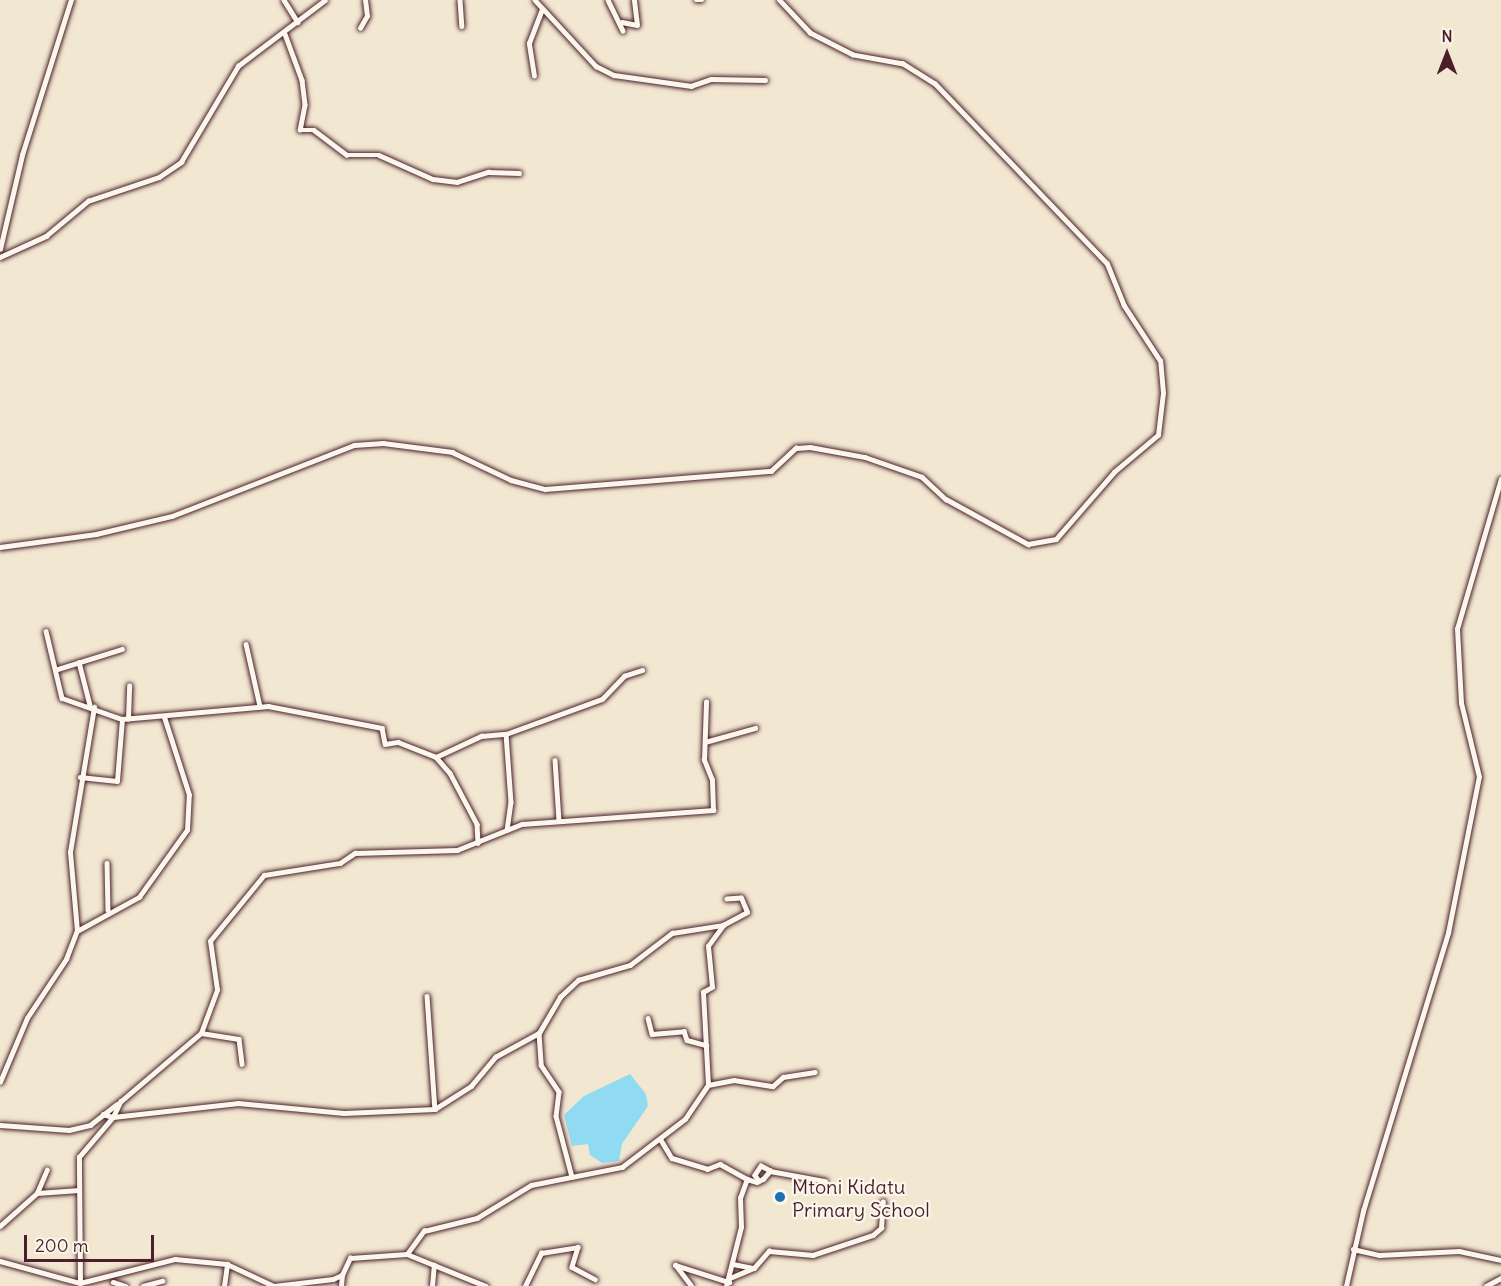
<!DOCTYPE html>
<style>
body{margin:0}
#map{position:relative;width:1501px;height:1286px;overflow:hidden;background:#f2e7d1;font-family:Delius,sans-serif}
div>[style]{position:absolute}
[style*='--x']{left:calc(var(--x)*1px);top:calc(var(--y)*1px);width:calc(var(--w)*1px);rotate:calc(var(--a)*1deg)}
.water>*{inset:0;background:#91dbf2}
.roads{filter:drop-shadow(0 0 2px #4a1f2b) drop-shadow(0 0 2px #4a1f2b)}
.minor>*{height:4.5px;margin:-2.25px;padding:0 2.25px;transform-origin:2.25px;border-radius:2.25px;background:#fbf7ec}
.dots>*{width:16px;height:16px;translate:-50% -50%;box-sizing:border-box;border:3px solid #fbf7ec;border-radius:50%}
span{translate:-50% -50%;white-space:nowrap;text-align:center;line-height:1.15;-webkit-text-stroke:4.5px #fbf7ec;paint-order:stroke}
.poi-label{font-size:20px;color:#4a1f2b}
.left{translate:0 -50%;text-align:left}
.north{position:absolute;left:1417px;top:24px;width:60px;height:60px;-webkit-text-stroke:4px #fbf7ec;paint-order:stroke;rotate:0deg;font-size:16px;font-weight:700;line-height:24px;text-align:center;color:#4a1f2b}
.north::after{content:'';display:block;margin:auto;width:21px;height:27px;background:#4a1f2b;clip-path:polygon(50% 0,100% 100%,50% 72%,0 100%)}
.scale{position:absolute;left:24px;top:1235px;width:130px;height:27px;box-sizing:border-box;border:3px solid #4a1f2b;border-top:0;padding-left:8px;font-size:18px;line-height:21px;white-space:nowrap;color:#4a1f2b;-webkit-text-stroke:4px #fbf7ec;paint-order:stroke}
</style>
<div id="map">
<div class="water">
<div style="clip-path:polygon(630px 1074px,646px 1094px,648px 1106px,622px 1144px,619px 1161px,602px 1163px,590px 1155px,588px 1144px,572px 1146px,564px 1115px,584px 1096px)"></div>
</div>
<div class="roads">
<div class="minor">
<div style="--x:284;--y:0;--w:26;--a:58"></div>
<div style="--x:460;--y:0;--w:26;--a:86"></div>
<div style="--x:535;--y:0;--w:90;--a:47.3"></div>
<div style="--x:596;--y:66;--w:20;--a:27"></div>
<div style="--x:614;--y:75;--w:78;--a:8.1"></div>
<div style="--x:691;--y:86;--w:21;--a:-19"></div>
<div style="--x:711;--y:79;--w:54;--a:1.1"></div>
<div style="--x:608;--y:0;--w:34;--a:64"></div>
<div style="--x:696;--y:0;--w:6;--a:0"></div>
<div style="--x:622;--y:22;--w:15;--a:11"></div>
<div style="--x:637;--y:25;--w:25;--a:-97"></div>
<div style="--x:360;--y:28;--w:14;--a:-60"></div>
<div style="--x:367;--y:16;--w:16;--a:-97"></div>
<div style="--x:285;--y:34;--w:49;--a:69.7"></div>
<div style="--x:302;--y:80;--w:25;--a:83"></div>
<div style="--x:305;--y:105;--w:25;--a:101"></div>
<div style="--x:300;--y:130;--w:14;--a:0"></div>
<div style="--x:314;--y:130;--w:41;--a:37.1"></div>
<div style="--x:347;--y:155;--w:32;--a:0"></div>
<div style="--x:379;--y:155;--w:59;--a:24"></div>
<div style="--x:433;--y:179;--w:24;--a:7"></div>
<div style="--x:457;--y:182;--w:33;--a:-18"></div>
<div style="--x:488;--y:172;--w:31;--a:2"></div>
<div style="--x:534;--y:76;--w:33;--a:-99"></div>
<div style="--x:529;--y:43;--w:36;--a:-69"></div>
<div style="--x:0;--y:249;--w:97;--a:-76.8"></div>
<div style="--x:22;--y:155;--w:163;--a:-72.5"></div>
<div style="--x:0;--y:257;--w:51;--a:-24.5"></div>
<div style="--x:46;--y:236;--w:55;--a:-39.8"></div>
<div style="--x:88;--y:201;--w:75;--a:-18.7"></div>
<div style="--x:159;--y:177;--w:27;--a:-34"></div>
<div style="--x:181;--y:162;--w:112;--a:-59.3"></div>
<div style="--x:238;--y:66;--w:109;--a:-37.2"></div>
<div style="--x:0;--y:547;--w:97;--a:-7.7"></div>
<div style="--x:96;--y:534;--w:78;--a:-13.3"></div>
<div style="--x:172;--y:516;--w:195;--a:-21.3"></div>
<div style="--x:354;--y:445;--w:29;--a:-4"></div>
<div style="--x:383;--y:443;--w:70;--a:7.4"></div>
<div style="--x:452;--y:452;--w:65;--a:25.4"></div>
<div style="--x:511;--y:480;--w:35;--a:15"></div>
<div style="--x:545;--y:489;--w:227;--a:-4.6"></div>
<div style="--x:771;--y:471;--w:34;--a:-43"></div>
<div style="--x:796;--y:448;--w:14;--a:-4"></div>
<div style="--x:810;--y:447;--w:56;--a:10.3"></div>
<div style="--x:865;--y:457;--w:60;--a:19.3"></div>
<div style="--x:922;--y:477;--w:33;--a:43"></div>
<div style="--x:946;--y:499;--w:94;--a:28.8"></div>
<div style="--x:1028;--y:544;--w:28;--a:-10"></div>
<div style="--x:1056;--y:539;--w:89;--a:-49.1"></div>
<div style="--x:1114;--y:472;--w:57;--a:-40.1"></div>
<div style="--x:1158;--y:435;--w:42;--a:-83.2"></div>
<div style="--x:1163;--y:393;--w:32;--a:-95"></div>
<div style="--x:1160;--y:361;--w:66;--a:-123.2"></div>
<div style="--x:1124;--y:306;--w:45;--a:-112"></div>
<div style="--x:1107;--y:264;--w:249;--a:-133.7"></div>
<div style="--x:935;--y:84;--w:38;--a:-148"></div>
<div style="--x:903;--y:64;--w:51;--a:-169.8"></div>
<div style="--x:853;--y:55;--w:48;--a:-152.9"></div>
<div style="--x:810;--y:33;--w:45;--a:-133.2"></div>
<div style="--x:46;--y:631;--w:69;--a:76.6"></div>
<div style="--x:62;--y:698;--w:64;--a:19.3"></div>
<div style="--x:122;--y:719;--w:147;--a:-5.1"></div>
<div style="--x:268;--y:706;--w:116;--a:10.9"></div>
<div style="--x:382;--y:728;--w:16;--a:79"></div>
<div style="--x:385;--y:744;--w:13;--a:-9"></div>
<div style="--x:398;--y:742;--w:41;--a:21.5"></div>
<div style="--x:436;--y:757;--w:21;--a:49"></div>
<div style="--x:450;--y:773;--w:58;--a:62.1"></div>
<div style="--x:477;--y:824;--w:19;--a:87"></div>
<div style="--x:246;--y:644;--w:64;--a:77.3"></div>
<div style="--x:79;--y:662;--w:44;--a:75.7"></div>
<div style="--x:55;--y:670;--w:70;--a:-17.4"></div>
<div style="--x:128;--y:719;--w:33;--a:-88"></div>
<div style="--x:506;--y:734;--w:68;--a:85.8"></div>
<div style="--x:511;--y:802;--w:28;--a:98"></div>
<div style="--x:705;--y:742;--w:52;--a:-15.6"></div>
<div style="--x:436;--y:757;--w:50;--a:-25"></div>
<div style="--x:481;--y:736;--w:25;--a:-5"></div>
<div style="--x:506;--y:734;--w:102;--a:-20"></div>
<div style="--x:602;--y:699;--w:32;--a:-46"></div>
<div style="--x:624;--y:676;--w:19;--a:-18"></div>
<div style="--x:555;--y:760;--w:60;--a:86.2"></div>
<div style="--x:80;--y:777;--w:37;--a:6"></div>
<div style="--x:117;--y:781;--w:62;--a:-85.4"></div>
<div style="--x:107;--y:863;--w:47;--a:88.8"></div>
<div style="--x:77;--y:931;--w:71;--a:-28.7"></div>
<div style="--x:139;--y:897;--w:82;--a:-54.4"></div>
<div style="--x:187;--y:830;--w:35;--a:-87"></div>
<div style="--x:189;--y:795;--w:82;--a:-107.8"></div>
<div style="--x:427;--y:996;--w:113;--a:86"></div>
<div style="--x:648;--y:1018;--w:16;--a:76"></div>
<div style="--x:652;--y:1034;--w:32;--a:-5"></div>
<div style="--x:684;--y:1031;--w:9;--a:72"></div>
<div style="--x:687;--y:1040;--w:20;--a:15"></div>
<div style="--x:201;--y:1033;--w:38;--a:9"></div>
<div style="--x:239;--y:1039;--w:25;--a:83"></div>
<div style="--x:539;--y:1033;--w:32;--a:86"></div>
<div style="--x:541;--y:1065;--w:32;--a:56"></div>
<div style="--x:559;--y:1092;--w:24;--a:97"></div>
<div style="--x:556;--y:1116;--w:63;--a:75.3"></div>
<div style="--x:0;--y:1082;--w:69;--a:-67.1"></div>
<div style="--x:27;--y:1018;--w:71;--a:-56.5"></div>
<div style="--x:66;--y:959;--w:30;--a:-69"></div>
<div style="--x:77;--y:931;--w:79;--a:-95.1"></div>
<div style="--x:70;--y:852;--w:147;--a:-80.6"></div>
<div style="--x:708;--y:1085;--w:93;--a:-93.1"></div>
<div style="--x:703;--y:992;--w:10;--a:-29"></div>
<div style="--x:712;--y:987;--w:41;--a:-95.6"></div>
<div style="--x:708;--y:946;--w:26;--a:-54"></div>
<div style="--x:103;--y:1114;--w:10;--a:17"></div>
<div style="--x:113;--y:1117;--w:17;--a:-65"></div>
<div style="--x:120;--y:1102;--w:106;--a:-40.4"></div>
<div style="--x:201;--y:1033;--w:46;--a:-69.6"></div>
<div style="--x:217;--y:990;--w:49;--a:-98.1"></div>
<div style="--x:210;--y:941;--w:85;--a:-50.7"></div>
<div style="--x:264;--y:875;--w:77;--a:-9"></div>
<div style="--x:340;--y:863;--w:18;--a:-34"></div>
<div style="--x:355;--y:853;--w:102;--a:-1.7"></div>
<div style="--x:457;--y:850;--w:70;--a:-21.8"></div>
<div style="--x:522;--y:824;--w:192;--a:-4.2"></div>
<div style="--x:713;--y:810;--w:30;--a:-92"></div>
<div style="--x:712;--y:780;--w:22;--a:-112"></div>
<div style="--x:704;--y:760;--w:58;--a:-88"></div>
<div style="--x:0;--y:1125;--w:69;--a:4.1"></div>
<div style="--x:69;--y:1130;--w:22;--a:-13"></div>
<div style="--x:90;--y:1125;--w:34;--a:-38"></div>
<div style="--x:661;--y:1140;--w:21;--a:59"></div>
<div style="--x:672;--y:1158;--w:37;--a:17"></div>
<div style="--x:707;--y:1169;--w:14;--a:-21"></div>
<div style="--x:720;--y:1164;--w:31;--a:29"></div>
<div style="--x:770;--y:1171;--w:56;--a:10.3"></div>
<div style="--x:37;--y:1193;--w:25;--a:-67"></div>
<div style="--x:0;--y:1226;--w:50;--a:-41.7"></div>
<div style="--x:37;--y:1193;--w:42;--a:-4.1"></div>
<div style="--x:578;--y:1247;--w:21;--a:107"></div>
<div style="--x:572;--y:1267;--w:26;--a:28"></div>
<div style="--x:1353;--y:1249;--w:27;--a:13"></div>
<div style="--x:1379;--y:1255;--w:80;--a:-2.9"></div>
<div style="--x:1459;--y:1251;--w:43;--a:12.1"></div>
<div style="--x:407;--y:1254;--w:85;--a:22.1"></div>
<div style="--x:0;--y:1261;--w:83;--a:15.4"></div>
<div style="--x:80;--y:1283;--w:98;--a:-14.2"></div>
<div style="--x:175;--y:1259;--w:52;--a:5.5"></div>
<div style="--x:227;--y:1264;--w:52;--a:25.1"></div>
<div style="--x:274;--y:1286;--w:59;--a:-6.8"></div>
<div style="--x:333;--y:1279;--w:10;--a:-24"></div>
<div style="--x:342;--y:1275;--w:19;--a:-65"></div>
<div style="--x:350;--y:1258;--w:57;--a:-4"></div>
<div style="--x:407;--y:1254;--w:29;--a:-54"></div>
<div style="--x:424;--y:1231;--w:55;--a:-13.8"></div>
<div style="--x:477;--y:1218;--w:63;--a:-31.4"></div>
<div style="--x:531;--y:1185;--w:93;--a:-11.2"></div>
<div style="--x:622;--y:1167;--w:79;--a:-37.3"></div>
<div style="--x:685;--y:1119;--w:41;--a:-55.9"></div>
<div style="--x:708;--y:1085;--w:26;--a:-11"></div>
<div style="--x:734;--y:1080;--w:39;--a:9"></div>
<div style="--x:773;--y:1086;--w:13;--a:-42"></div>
<div style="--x:783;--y:1077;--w:32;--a:-9"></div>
<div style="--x:733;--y:1264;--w:21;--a:11"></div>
<div style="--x:754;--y:1268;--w:23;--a:-49"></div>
<div style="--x:769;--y:1251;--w:44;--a:5.2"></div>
<div style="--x:813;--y:1255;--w:63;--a:-18.4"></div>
<div style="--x:873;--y:1235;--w:11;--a:-41"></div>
<div style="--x:881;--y:1228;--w:26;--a:-86"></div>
<div style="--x:730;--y:1278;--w:26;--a:-23"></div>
<div style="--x:113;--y:1282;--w:13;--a:18"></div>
<div style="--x:80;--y:1283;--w:126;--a:-90.5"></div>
<div style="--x:79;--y:1157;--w:52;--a:-49.6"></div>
<div style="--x:113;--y:1117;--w:126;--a:-6.4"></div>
<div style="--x:238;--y:1103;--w:106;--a:5.4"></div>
<div style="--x:344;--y:1113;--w:91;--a:-2.5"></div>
<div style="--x:435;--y:1109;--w:43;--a:-32.6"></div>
<div style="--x:471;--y:1086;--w:38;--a:-50"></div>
<div style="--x:495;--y:1057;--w:50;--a:-28.6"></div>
<div style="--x:539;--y:1033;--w:42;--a:-59.7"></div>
<div style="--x:560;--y:997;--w:25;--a:-43"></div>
<div style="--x:578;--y:980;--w:54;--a:-16.1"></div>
<div style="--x:630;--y:965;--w:53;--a:-37.3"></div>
<div style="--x:672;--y:933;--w:52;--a:-8.9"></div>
<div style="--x:723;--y:925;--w:27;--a:-28"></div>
<div style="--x:747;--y:912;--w:15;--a:-113"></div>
<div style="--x:741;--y:898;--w:14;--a:176"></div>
<div style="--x:143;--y:1286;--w:20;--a:-15"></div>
<div style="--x:224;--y:1286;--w:22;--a:-82"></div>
<div style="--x:341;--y:1286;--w:11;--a:-85"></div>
<div style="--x:432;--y:1286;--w:21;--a:-85"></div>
<div style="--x:525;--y:1286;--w:37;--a:-64"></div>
<div style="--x:541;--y:1253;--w:37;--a:-9"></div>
<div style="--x:691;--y:1286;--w:26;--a:-127"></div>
<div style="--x:675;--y:1265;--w:57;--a:17.5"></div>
<div style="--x:726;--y:1286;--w:61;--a:-75.7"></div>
<div style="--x:741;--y:1227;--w:29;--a:-92"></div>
<div style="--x:740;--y:1198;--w:20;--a:-70"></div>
<div style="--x:747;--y:1179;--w:10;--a:17"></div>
<div style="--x:757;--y:1182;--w:7;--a:-27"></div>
<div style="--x:763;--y:1179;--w:11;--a:-49"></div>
<div style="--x:770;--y:1171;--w:10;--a:-151"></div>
<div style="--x:761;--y:1166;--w:11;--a:124"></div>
<div style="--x:755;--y:1175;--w:7;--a:56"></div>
<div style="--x:1346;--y:1286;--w:77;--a:-77.2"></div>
<div style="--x:1363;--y:1211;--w:291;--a:-73"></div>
<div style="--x:1448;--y:933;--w:159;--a:-78.8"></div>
<div style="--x:1479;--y:777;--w:76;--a:-103.7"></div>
<div style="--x:1461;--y:703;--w:74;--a:-93.1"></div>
<div style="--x:1457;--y:629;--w:156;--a:-73.7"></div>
<div style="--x:1486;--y:1286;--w:17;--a:-28"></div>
</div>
</div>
<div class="dots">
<div style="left:780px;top:1197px;background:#1f6fb2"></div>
</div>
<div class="poi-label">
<span class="left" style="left:792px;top:1198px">Mtoni Kidatu<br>Primary School</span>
</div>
<div class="north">N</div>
<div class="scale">200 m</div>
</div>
